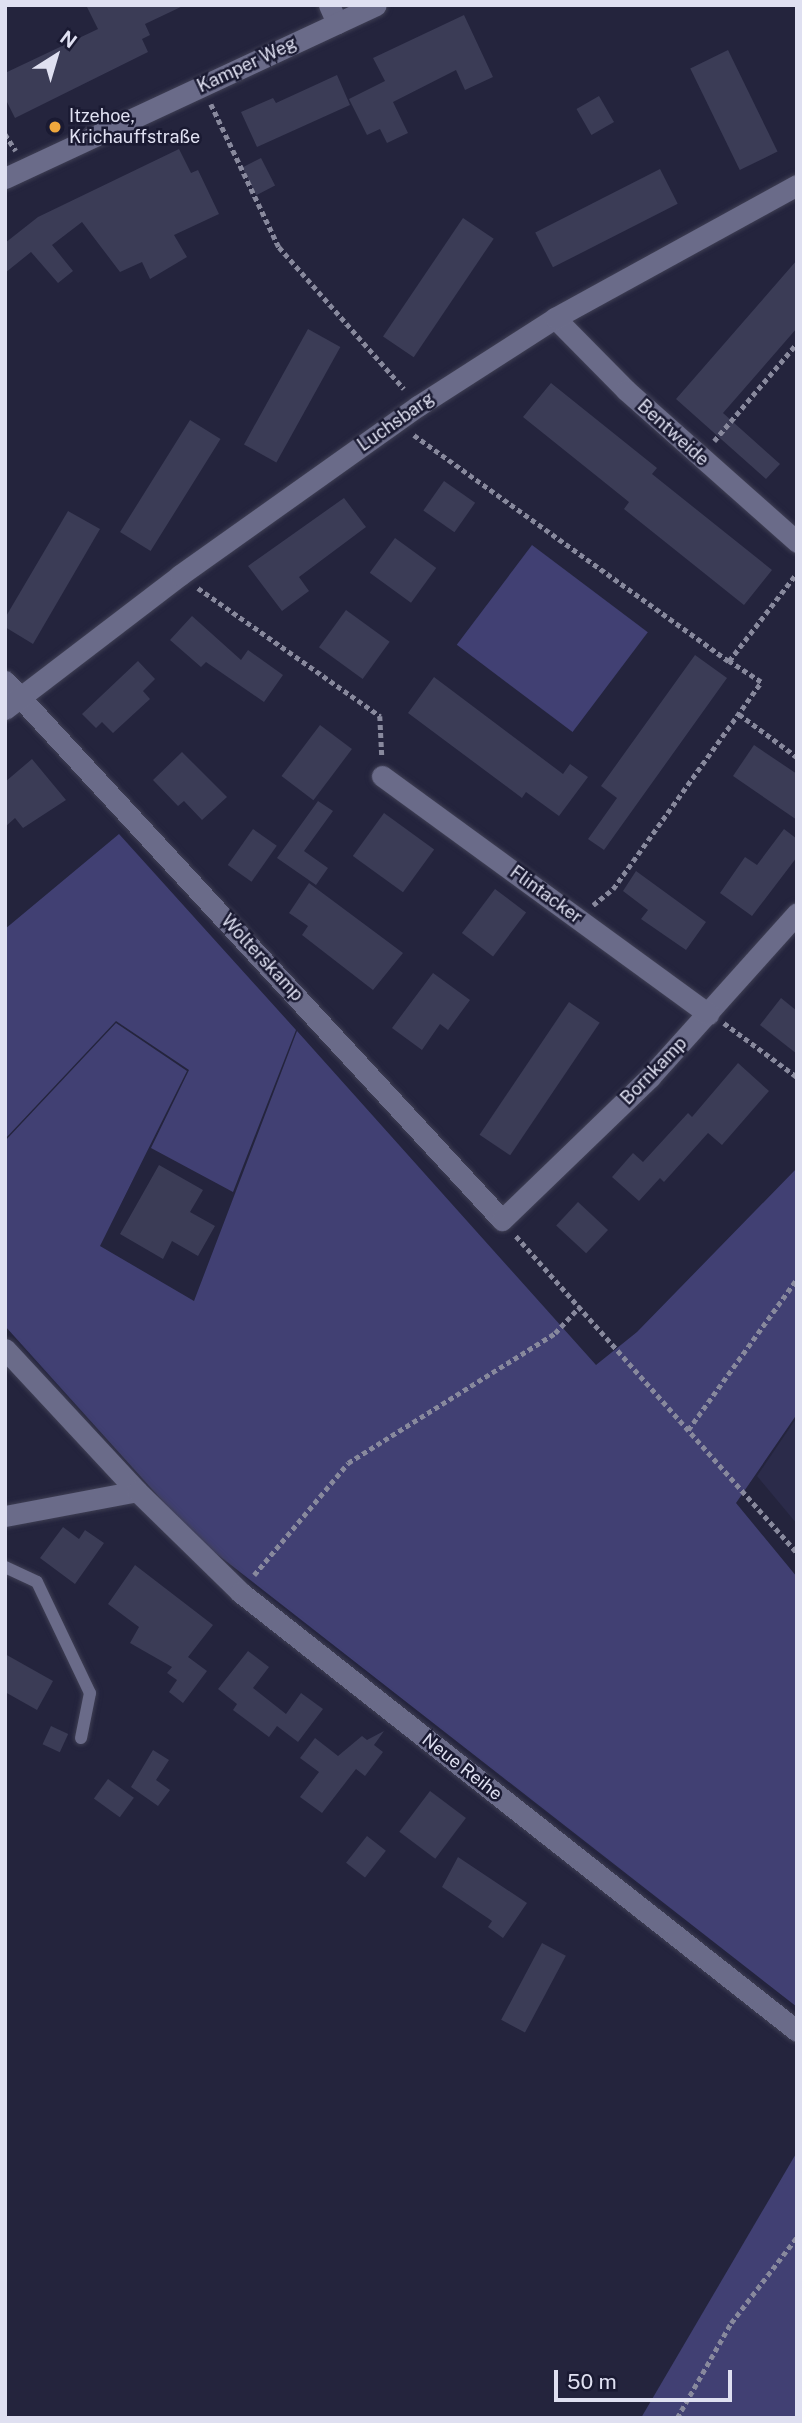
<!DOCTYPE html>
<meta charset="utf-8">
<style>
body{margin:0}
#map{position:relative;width:802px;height:2423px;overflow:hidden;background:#24243d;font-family:"Public Sans",sans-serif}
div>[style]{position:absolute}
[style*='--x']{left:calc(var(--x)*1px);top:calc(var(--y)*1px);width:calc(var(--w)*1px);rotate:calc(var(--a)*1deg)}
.built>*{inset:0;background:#2b2b4a}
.green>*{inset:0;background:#414073;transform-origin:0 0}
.building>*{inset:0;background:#3b3c56;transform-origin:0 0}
.path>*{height:4.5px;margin-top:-2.25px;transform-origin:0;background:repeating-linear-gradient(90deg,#88899d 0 5px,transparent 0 8.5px)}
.roads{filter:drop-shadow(0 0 2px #3f3f54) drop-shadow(0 0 2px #3f3f54)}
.lane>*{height:12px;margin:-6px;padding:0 6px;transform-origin:6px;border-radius:6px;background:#6a6b89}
.street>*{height:21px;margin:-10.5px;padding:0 10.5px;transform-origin:10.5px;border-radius:10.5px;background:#6a6b89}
.secondary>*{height:21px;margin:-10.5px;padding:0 10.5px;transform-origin:10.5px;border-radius:10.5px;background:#6a6b89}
.dots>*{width:19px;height:19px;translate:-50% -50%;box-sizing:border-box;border:4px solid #1a1a32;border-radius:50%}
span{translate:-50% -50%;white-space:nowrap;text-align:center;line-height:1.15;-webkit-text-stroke:5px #1a1a32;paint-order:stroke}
.street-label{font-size:18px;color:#dfe0f1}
.poi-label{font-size:18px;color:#dfe0f1}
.left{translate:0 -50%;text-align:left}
.frame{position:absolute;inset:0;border:7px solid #dfe0f1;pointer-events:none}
.north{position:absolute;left:21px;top:21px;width:70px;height:70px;-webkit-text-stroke:5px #1a1a32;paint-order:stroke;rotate:37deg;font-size:19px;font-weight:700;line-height:28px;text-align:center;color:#dfe0f1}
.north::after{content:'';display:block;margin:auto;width:24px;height:32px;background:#dfe0f1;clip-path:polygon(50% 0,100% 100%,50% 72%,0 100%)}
.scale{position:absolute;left:554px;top:2370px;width:178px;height:32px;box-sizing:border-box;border:4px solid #dfe0f1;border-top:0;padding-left:9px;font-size:21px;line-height:24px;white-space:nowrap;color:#dfe0f1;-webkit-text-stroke:5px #1a1a32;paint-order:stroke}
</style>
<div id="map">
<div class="built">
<div style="clip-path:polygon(797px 1417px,797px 1524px,757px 1476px)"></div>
</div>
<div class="green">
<div style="left:532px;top:545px;width:145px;height:125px;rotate:37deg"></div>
<div style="clip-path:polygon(119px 834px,296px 1030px,233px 1192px,151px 1148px,189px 1070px,116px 1021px,5px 1139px,5px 929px)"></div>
<div style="clip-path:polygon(116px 1023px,187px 1071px,100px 1246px,194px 1301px,297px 1031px,596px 1365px,637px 1332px,797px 1168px,797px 1414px,736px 1503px,797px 1577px,797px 2007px,195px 1537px,5px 1326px,5px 1141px)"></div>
<div style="clip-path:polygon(797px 2152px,797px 2418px,641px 2418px)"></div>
</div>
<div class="building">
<div style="clip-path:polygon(86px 5px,185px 5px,145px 24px,150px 35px,142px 39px,148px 52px,15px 118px,5px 98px,5px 73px,98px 29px)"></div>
<div style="clip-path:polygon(464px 15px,493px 77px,465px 90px,456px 70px,393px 102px,408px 133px,387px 143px,380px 129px,367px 135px,349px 99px,385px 81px,373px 58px)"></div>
<div style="left:728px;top:50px;width:113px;height:42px;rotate:64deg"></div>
<div style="clip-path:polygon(337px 75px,350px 105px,257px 147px,241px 112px,273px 98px,276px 103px)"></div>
<div style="left:599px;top:96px;width:30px;height:26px;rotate:60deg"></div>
<div style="clip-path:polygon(179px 149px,191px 173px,198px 170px,219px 214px,174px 235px,187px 257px,150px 279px,142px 262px,120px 272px,82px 222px,52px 245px,73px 271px,58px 283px,31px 252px,5px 273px,5px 243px,38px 217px)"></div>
<div style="left:261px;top:158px;width:31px;height:21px;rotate:63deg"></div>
<div style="left:660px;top:169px;width:39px;height:140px;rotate:63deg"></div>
<div style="left:463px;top:218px;width:37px;height:143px;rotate:34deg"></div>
<div style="clip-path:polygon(797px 260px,797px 328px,723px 413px,780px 464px,766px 479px,676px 399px)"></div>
<div style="left:308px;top:329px;width:37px;height:132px;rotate:29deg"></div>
<div style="clip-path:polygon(551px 383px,657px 468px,652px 474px,772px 570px,744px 605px,624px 509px,629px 502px,523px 417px)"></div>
<div style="left:190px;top:420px;width:36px;height:132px;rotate:32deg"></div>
<div style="left:444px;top:481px;width:38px;height:36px;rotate:35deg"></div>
<div style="clip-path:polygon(344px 498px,366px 527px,299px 577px,309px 591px,282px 611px,248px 566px)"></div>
<div style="clip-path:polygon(68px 511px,100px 529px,33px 644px,5px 627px,5px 618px)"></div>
<div style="left:395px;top:538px;width:51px;height:43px;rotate:36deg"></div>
<div style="left:346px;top:610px;width:54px;height:46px;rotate:36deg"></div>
<div style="clip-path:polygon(192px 616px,241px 660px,248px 650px,283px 675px,264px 702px,206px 662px,201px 667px,170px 640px)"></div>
<div style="clip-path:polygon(695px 655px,727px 678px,604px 850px,588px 839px,617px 798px,601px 786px)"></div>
<div style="clip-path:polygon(138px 661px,155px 679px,143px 691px,150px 699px,113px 733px,102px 722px,96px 728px,82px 714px)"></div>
<div style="clip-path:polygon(434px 677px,563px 774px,570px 764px,588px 777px,559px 816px,526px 792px,522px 798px,408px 713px)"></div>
<div style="left:320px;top:725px;width:40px;height:64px;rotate:37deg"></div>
<div style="clip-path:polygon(754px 745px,797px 774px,797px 820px,733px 776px)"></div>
<div style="clip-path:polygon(182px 752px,227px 797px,202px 820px,184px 801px,178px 806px,153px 780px)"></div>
<div style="clip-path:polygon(32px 759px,66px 800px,23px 828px,15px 818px,5px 827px,5px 782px)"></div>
<div style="clip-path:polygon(318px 801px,333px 811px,304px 851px,328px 868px,316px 885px,277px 858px)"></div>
<div style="left:384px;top:813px;width:62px;height:53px;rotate:36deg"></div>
<div style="left:253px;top:829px;width:29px;height:44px;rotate:35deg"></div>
<div style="clip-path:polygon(784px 829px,797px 839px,797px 857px,752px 916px,720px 893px,745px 857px,757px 865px)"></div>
<div style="clip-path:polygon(636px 871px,706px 922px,686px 950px,641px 919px,648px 910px,623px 891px)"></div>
<div style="clip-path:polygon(309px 883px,403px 953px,373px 990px,302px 935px,308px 926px,289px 913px)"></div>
<div style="left:495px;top:889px;width:39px;height:55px;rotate:37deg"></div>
<div style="clip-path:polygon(433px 973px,470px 1000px,448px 1030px,440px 1024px,422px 1050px,392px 1028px)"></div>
<div style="clip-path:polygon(781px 998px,797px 1011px,797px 1054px,760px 1025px)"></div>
<div style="left:569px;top:1002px;width:37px;height:160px;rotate:34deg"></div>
<div style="clip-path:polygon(738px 1063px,769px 1091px,722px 1145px,708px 1133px,664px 1182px,660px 1178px,639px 1201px,612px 1177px,633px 1153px,643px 1162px,688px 1113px,692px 1117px)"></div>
<div style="clip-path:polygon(159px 1165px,203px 1190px,190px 1212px,215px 1226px,198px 1256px,172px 1241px,163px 1259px,120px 1234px)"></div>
<div style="left:578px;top:1202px;width:41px;height:32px;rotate:43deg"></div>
<div style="clip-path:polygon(63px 1527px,79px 1539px,85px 1530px,104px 1543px,75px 1584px,40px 1558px)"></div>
<div style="clip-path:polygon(135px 1565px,213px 1625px,188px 1657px,207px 1671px,183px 1703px,169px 1692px,177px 1680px,167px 1673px,172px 1667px,130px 1643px,139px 1627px,108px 1604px)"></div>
<div style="clip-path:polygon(248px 1651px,269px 1667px,253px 1688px,286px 1714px,301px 1693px,323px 1709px,298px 1742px,277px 1726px,269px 1737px,233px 1710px,237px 1704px,218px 1689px)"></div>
<div style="clip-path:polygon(5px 1654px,53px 1681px,37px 1710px,5px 1692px)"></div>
<div style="left:51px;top:1726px;width:19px;height:20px;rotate:25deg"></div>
<div style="clip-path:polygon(384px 1731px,374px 1745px,383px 1752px,365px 1776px,356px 1769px,322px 1813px,300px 1797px,319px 1772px,300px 1758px,315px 1738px,338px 1756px,362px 1736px,367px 1740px)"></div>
<div style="clip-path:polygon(153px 1750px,169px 1760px,156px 1780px,170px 1790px,158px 1806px,131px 1787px)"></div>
<div style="left:108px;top:1779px;width:32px;height:24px;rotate:36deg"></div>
<div style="left:430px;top:1791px;width:45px;height:51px;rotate:37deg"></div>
<div style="left:367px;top:1836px;width:24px;height:34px;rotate:38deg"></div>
<div style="clip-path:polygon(458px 1857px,527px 1903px,503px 1938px,488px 1927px,492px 1921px,442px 1887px)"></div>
<div style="left:542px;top:1943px;width:27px;height:87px;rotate:28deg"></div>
</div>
<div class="path">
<div style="--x:211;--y:104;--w:158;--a:64.6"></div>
<div style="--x:279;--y:247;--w:189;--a:48.6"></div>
<div style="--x:5;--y:134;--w:20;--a:57"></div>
<div style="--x:414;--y:435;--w:388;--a:35.7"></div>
<div style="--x:729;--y:661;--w:111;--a:-52.3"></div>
<div style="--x:714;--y:441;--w:128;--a:-49.7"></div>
<div style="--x:198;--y:588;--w:223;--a:35.1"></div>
<div style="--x:380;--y:716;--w:41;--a:87.2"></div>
<div style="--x:739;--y:714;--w:72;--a:36.6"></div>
<div style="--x:593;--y:905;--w:26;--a:-39"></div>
<div style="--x:613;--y:889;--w:254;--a:-54.4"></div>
<div style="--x:761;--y:682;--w:38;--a:-147"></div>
<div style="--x:724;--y:1023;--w:91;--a:36.5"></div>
<div style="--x:516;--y:1236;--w:424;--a:48.4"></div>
<div style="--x:688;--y:1430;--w:186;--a:-54.2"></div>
<div style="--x:254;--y:1575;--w:146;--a:-50"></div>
<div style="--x:348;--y:1463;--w:244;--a:-32.1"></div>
<div style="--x:555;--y:1333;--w:37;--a:-47"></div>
<div style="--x:677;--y:2418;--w:109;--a:-60.4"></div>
<div style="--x:731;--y:2323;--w:108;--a:-52.5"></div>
</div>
<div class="roads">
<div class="lane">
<div style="--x:5;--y:1567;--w:35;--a:25"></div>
<div style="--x:37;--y:1582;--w:123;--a:64.5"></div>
<div style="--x:90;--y:1693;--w:46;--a:101.3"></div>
</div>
<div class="street">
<div style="--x:329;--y:5;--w:20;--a:66"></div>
<div style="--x:555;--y:318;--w:101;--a:45.4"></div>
<div style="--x:626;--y:390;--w:229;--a:41.6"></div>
<div style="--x:5;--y:681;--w:733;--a:47.32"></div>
<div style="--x:502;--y:1220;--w:206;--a:-44"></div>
<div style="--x:650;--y:1077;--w:220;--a:-48.1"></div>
<div style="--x:5;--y:709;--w:220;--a:-37.4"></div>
<div style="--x:180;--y:575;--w:292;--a:-35.4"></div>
<div style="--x:418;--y:406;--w:163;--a:-32.7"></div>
<div style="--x:555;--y:318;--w:276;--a:-28.8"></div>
<div style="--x:382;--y:776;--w:404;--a:36.1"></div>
<div style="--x:5;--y:1516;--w:134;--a:-10.7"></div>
</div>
<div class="secondary">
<div style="--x:5;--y:178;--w:409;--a:-25"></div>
<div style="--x:5;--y:1349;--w:194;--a:47.1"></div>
<div style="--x:137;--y:1491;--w:144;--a:44.4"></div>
<div style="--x:240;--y:1592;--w:709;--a:38.24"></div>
</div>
</div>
<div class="dots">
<div style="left:55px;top:127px;background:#efa73d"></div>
</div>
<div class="street-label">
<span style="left:247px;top:65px;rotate:-25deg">Kamper Weg</span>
<span style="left:396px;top:422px;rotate:-35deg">Luchsbarg</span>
<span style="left:673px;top:433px;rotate:42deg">Bentweide</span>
<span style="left:546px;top:895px;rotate:36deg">Flintacker</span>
<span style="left:262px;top:958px;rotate:47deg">Wolterskamp</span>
<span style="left:654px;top:1071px;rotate:-46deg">Bornkamp</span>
<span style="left:462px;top:1767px;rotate:38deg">Neue Reihe</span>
</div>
<div class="poi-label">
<span class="left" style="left:69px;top:127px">Itzehoe,<br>Krichauffstraße</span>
</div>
<div class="frame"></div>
<div class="north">N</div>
<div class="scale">50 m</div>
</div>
